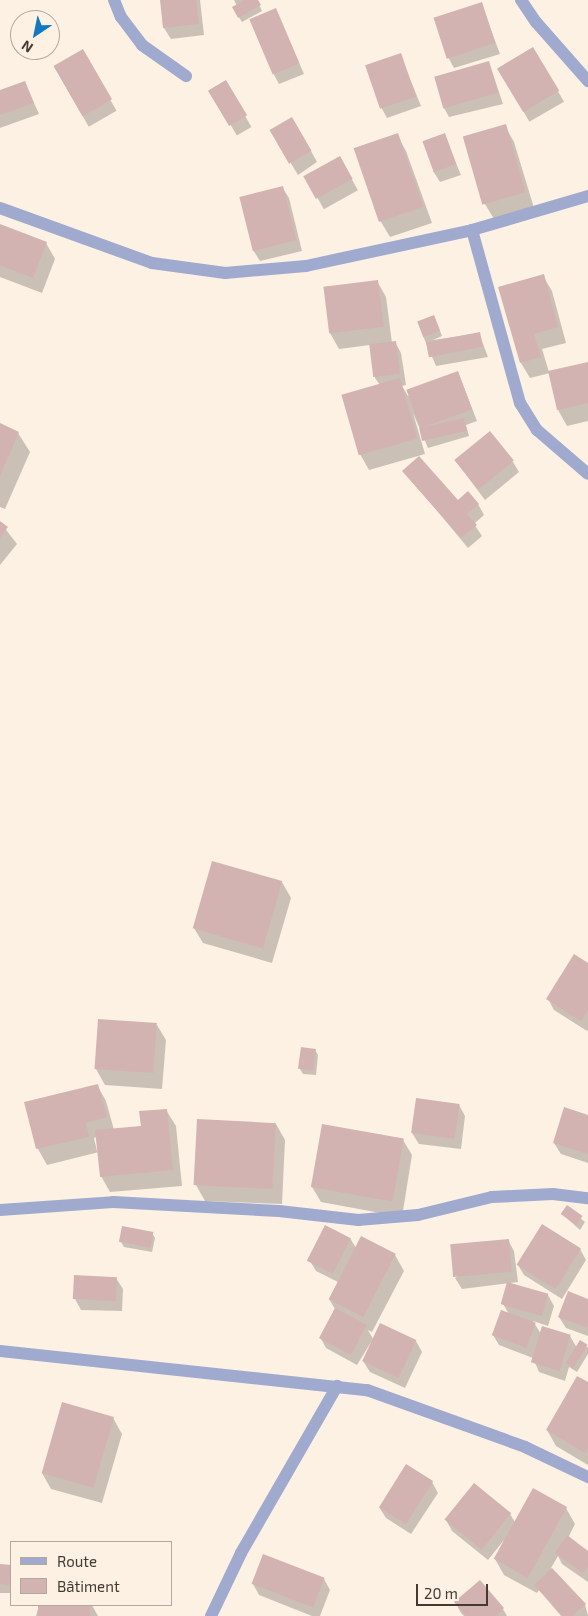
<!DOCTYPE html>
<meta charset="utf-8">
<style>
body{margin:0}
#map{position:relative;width:588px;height:1616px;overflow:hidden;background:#fdf1e4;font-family:"Exo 2",sans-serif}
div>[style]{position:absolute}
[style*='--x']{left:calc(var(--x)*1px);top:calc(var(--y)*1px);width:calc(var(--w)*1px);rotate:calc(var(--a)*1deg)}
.shadow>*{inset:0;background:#0003;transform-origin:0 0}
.building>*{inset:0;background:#d3b3b1;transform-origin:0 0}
.street>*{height:12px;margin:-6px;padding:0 6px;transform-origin:6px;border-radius:6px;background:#9faace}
span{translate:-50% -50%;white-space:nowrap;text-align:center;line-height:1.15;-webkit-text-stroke:4px #fdf1e4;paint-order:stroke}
.legend{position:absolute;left:10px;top:1541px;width:162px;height:65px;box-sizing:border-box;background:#fdf1e4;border:1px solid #b3a89d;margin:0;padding:6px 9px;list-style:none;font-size:15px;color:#433b32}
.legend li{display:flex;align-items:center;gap:10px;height:25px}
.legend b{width:25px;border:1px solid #b3a89d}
.north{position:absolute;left:10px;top:10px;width:50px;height:50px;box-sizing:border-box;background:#fdf1e4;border:1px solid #b3a89d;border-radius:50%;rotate:214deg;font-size:14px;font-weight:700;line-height:20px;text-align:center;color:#433b32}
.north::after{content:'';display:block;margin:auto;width:18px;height:22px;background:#1477c2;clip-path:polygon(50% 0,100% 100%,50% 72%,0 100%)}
.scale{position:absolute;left:416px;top:1584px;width:72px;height:22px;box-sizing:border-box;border:2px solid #433b32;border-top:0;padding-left:6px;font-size:15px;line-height:18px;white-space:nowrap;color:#433b32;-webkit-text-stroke:4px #fdf1e4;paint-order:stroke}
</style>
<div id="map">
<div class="shadow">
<div style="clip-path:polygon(161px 0,200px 0,204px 35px,171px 39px,164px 28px)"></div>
<div style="clip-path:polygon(234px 0,257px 0,262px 11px,242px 22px,233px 8px,237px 6px)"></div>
<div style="clip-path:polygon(481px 3px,500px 54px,454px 68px,448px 57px)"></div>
<div style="clip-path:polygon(276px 10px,304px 74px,279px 84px,273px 73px)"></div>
<div style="left:533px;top:48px;width:62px;height:40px;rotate:60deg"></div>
<div style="left:82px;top:51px;width:69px;height:32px;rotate:60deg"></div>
<div style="clip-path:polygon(400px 54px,421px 106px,387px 118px,381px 107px)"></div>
<div style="clip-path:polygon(489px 62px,503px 104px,449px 117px,443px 106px)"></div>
<div style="left:225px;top:81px;width:53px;height:17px;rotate:60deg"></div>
<div style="clip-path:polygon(25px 83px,39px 114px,0 128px,0 91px)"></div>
<div style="clip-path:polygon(505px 126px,514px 142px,534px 208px,494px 219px,485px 204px)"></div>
<div style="clip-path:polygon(397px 135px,406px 151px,432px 223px,390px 237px,381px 222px,356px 150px)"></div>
<div style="clip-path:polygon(444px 135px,461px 175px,440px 182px,433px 171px)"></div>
<div style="clip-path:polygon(278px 142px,311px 151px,317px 162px,298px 175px)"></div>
<div style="left:340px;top:158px;width:37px;height:39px;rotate:61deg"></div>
<div style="clip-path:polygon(282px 187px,289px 198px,302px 251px,260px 261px,253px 250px)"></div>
<div style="clip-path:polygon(0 225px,46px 243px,55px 259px,42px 293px,0 277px)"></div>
<div style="clip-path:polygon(543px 276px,552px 291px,566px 343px,542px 349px,549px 372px,588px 364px,588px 421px,567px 426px,558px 410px,550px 373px,530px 378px,521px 363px)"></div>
<div style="clip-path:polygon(377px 281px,386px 297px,392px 343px,395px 342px,401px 353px,406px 385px,402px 386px,408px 396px,458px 372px,477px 421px,466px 425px,469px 436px,428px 448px,413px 413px,425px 454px,369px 470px,360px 454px,380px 385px,375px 378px,370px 345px,339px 349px,330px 333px,325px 287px)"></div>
<div style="clip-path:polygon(434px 316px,442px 336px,433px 340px,479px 333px,488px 357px,436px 366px,423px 336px)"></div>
<div style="clip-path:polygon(0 425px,18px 433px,30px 452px,5px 509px,0 507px)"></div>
<div style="clip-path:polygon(455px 460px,513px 462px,519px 472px,485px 500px)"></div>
<div style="clip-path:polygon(404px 471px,458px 502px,478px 504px,484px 515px,474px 524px,482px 536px,468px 548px)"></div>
<div style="clip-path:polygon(0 522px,17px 544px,0 565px)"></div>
<div style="clip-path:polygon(282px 882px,291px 898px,272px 963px,203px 943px,194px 928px)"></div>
<div style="clip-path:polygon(588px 965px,588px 1030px,587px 1031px,554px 1010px,548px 999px)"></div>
<div style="clip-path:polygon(157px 1025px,166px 1040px,162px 1089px,105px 1085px,96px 1069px)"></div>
<div style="clip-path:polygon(315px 1050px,318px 1055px,316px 1075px,303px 1074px,300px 1069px)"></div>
<div style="clip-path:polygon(evenodd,97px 1085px,106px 1101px,114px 1130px,142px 1127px,166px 1110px,176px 1126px,182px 1186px,110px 1192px,101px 1176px,99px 1152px,47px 1165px,38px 1149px,26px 1103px,97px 1085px,97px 1137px,99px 1151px,97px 1151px,94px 1138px,97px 1137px)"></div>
<div style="clip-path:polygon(459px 1105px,465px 1116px,461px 1149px,419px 1144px,412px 1133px)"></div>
<div style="clip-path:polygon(588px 1116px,588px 1163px,561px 1154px,554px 1143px)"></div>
<div style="clip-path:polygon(199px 1120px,276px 1124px,285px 1140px,282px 1204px,205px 1201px,196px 1185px)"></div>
<div style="clip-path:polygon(403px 1140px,412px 1155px,402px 1217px,321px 1202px,312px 1187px)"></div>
<div style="clip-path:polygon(567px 1207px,585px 1222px,580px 1230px,562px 1214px)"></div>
<div style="clip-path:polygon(152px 1233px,155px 1238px,152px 1252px,124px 1247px,121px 1242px)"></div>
<div style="clip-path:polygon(350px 1238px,356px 1248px,395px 1255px,404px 1271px,372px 1332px,368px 1330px,373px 1339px,357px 1365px,326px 1348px,320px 1337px,335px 1309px,329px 1299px,338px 1282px,316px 1271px,310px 1261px)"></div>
<div style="clip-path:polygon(508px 1240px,514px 1251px,518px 1282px,462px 1289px,455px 1278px)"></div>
<div style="clip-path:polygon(580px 1249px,586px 1260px,562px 1299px,524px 1275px,518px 1265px)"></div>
<div style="clip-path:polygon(116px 1278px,123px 1289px,122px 1311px,81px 1310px,75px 1299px)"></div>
<div style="clip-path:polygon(548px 1295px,554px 1306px,548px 1326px,533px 1321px,541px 1334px,570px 1336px,577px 1348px,588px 1347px,588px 1354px,577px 1372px,569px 1367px,565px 1381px,539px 1372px,533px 1358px,499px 1345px,493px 1335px,509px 1314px,503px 1304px)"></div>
<div style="clip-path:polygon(588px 1300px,588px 1336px,566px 1328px,559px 1317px)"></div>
<div style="clip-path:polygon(380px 1325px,416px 1341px,422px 1352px,405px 1388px,370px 1372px,363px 1361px)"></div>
<div style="clip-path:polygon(588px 1384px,588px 1465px,556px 1446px,547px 1430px)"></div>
<div style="clip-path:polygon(113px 1418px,122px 1434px,102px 1503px,51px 1489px,42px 1473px)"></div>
<div style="clip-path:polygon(432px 1482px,438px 1493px,411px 1534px,386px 1518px,379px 1507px)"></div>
<div style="clip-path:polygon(475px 1484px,510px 1514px,515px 1522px,566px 1508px,575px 1524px,568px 1538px,588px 1552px,588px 1582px,562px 1564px,558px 1556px,551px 1568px,585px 1604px,588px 1616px,561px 1616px,539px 1590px,537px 1593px,504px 1575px,495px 1559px,504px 1540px,488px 1560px,452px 1531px,446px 1520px)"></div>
<div style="left:0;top:1566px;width:11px;height:27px"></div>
<div style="clip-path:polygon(324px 1579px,330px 1590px,320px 1616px,312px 1616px,259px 1595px,253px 1584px)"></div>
<div style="clip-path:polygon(480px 1582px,503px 1609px,507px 1616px,464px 1616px,461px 1613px,455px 1602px)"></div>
<div style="clip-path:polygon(39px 1605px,92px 1605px,98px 1616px,36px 1616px)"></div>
</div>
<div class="building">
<div style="clip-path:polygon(160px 0,196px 0,199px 24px,163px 28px)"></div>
<div style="clip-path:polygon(245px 0,258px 0,261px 5px,238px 18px,232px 7px)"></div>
<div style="left:482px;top:2px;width:43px;height:51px;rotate:72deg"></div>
<div style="left:276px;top:8px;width:60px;height:29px;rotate:67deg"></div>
<div style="left:533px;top:47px;width:51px;height:42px;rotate:59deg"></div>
<div style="left:83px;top:49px;width:58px;height:34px;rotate:60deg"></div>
<div style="left:401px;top:53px;width:46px;height:38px;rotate:71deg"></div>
<div style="left:489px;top:61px;width:33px;height:57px;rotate:74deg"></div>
<div style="left:226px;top:80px;width:41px;height:21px;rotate:59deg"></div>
<div style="clip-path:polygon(25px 81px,34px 103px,0 115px,0 90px)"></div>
<div style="left:292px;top:117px;width:39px;height:26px;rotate:60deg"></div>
<div style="left:506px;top:124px;width:71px;height:45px;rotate:74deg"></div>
<div style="left:398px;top:133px;width:78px;height:47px;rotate:71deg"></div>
<div style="left:445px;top:133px;width:33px;height:24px;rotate:70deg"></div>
<div style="left:340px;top:156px;width:26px;height:42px;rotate:61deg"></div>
<div style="left:283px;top:186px;width:56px;height:45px;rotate:76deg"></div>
<div style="clip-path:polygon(0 224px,47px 242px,33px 278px,0 265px)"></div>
<div style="clip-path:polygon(544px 274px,558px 327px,534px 334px,541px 357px,520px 363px,498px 287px)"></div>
<div style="left:378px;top:280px;width:47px;height:55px;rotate:83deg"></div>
<div style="left:434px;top:315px;width:17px;height:18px;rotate:69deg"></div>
<div style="left:480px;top:332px;width:15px;height:55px;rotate:79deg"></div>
<div style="left:396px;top:341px;width:33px;height:27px;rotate:83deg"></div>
<div style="clip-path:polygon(588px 362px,588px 403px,557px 410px,548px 371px)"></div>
<div style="left:458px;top:371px;width:41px;height:55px;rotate:70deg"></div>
<div style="left:400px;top:378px;width:63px;height:61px;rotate:74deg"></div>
<div style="left:464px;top:418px;width:13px;height:46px;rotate:77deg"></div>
<div style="clip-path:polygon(0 423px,19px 432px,0 476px)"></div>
<div style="left:490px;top:431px;width:38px;height:46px;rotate:51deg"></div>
<div style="clip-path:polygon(419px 456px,458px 500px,468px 491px,479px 504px,467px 514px,477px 525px,461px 538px,402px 471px)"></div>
<div style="clip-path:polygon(0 521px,8px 527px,0 538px)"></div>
<div style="left:212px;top:861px;width:73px;height:70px;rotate:16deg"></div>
<div style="clip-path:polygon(574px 954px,588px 963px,588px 1010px,581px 1021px,546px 999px)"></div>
<div style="left:98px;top:1019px;width:59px;height:50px;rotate:4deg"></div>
<div style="left:301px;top:1047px;width:15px;height:22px;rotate:8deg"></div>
<div style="clip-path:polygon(98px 1084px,107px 1117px,86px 1123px,89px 1137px,36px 1149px,24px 1102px)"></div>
<div style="left:416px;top:1098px;width:44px;height:35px;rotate:8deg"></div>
<div style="clip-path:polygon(564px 1107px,588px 1115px,588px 1154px,553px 1143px)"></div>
<div style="clip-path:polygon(167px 1109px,173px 1170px,100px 1177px,95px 1130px,141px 1126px,139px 1111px)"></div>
<div style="left:197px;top:1119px;width:79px;height:66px;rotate:3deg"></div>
<div style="left:322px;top:1124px;width:83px;height:64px;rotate:10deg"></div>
<div style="left:567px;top:1205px;width:19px;height:11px;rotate:35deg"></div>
<div style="left:542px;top:1224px;width:46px;height:48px;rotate:32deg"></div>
<div style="left:325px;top:1225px;width:29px;height:40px;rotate:27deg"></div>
<div style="left:122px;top:1226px;width:32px;height:16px;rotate:11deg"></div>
<div style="left:361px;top:1236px;width:39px;height:71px;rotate:27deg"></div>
<div style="left:509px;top:1239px;width:33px;height:59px;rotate:85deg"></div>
<div style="left:74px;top:1275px;width:43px;height:24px;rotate:3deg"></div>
<div style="left:507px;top:1282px;width:43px;height:23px;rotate:16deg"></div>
<div style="clip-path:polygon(568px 1291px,588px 1299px,588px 1328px,558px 1317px)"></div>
<div style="left:335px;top:1308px;width:36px;height:34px;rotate:28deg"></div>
<div style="left:501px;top:1310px;width:37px;height:27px;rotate:20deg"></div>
<div style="left:380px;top:1323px;width:40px;height:42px;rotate:25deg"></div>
<div style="left:542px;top:1326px;width:30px;height:38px;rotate:17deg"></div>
<div style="left:580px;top:1340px;width:9px;height:27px;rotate:32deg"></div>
<div style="clip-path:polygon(577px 1376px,588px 1382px,588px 1448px,585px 1453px,546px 1430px)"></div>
<div style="left:62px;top:1402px;width:54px;height:74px;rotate:16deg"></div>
<div style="left:406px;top:1464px;width:32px;height:51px;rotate:32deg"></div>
<div style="left:474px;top:1483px;width:48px;height:47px;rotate:39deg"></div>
<div style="left:533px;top:1488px;width:39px;height:81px;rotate:29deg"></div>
<div style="clip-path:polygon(567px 1535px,588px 1551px,588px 1567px,583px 1573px,555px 1553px)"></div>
<div style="left:263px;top:1554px;width:66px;height:32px;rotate:21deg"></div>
<div style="left:0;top:1564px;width:11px;height:20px;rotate:5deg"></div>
<div style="clip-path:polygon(552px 1568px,586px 1604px,572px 1616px,563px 1616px,534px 1585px)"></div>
<div style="clip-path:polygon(480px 1580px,504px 1608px,496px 1616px,466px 1616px,454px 1602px)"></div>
<div style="left:38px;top:1605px;width:52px;height:11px"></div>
</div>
<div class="street">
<div style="--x:114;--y:0;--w:18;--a:68"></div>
<div style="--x:121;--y:17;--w:35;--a:53"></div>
<div style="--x:142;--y:45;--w:54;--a:35.2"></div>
<div style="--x:521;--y:0;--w:27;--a:56"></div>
<div style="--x:536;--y:22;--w:79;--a:48.6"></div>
<div style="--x:0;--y:208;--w:162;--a:19.9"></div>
<div style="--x:152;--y:263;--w:74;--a:7.8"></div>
<div style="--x:225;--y:273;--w:81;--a:-4.9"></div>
<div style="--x:306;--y:266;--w:170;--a:-12.2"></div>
<div style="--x:472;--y:230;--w:121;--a:-16.3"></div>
<div style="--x:472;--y:230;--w:180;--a:74.5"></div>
<div style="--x:520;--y:403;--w:32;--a:58"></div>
<div style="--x:537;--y:430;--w:67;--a:40.8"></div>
<div style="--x:0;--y:1210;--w:113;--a:-4"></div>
<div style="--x:113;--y:1202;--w:166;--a:3.1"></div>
<div style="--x:279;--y:1211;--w:80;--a:6.5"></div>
<div style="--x:358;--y:1220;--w:60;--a:-4.8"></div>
<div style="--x:418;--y:1215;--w:76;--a:-13.7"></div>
<div style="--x:492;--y:1197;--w:61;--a:-2.8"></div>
<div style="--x:553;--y:1194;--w:35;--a:7"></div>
<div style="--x:0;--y:1351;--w:369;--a:6.1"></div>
<div style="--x:367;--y:1390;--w:168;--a:19.8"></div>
<div style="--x:525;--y:1447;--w:70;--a:25.5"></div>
<div style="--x:211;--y:1616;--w:70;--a:-64.5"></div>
<div style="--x:241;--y:1553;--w:193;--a:-60.1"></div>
</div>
<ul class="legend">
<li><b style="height:6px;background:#9faace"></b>Route</li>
<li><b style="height:14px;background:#d3b3b1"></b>Bâtiment</li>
</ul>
<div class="north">N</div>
<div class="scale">20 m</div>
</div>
